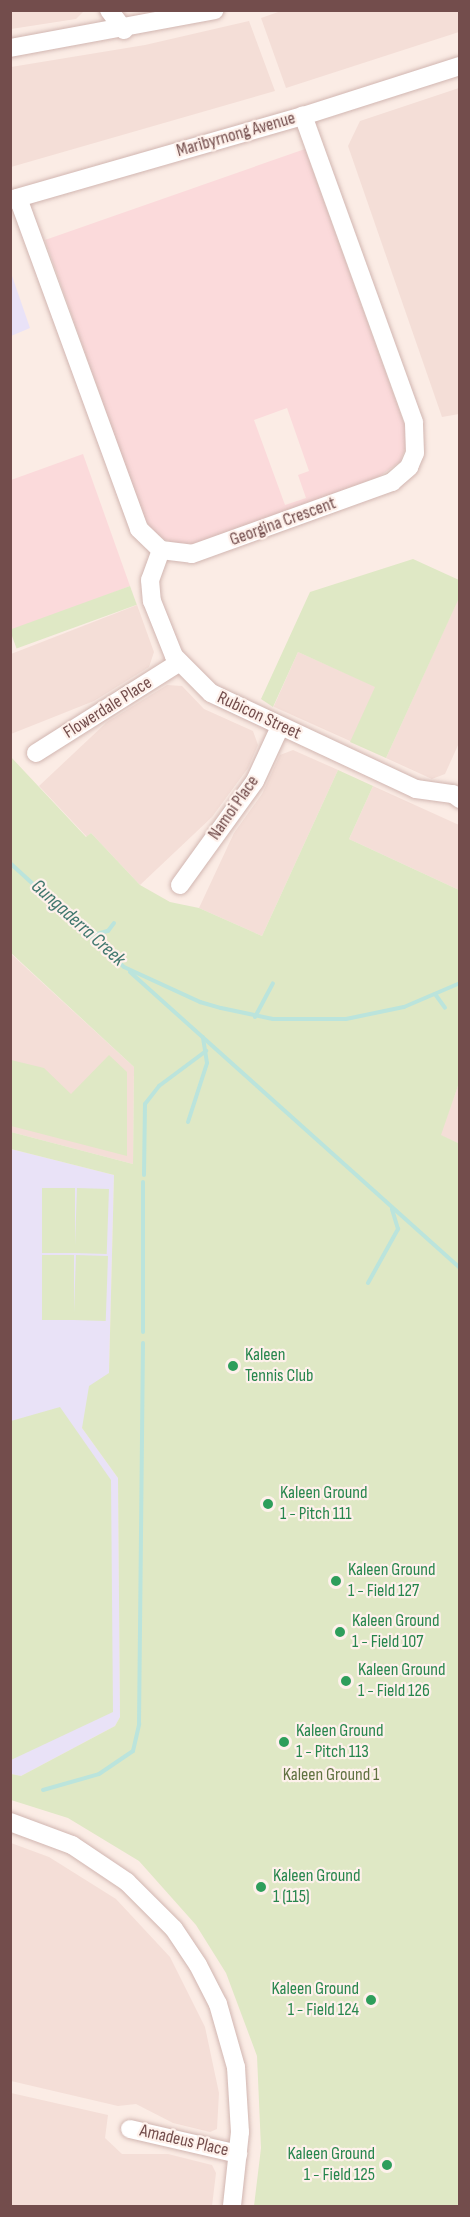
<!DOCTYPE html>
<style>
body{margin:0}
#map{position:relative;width:470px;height:2217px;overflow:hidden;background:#fbece5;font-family:"Sofia Sans Condensed",sans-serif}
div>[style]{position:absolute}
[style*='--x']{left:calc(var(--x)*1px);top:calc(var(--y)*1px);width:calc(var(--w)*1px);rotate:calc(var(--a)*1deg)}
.residential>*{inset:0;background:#f4ded7;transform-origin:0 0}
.commercial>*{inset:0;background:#fbdadb}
.education>*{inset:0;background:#e9e2f7}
.green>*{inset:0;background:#dfe8c5;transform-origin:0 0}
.stream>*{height:4px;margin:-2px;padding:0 2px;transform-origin:2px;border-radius:2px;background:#bbe4dc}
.roads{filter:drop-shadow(0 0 2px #d1b6b1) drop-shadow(0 0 2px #d1b6b1)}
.minor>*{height:18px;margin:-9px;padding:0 9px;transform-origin:9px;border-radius:9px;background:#fff}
.dots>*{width:16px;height:16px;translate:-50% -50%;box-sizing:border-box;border:3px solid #fef1eb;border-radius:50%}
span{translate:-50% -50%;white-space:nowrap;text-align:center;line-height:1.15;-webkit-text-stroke:4.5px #fef1eb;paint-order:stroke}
.street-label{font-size:18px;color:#734d4c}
.leisure-label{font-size:18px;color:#27864d}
.left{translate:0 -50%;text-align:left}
.right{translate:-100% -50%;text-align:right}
.park-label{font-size:18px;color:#607241}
.water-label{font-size:20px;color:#40776e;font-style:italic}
.frame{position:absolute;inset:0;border:12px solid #734d4c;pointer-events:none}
</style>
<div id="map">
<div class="residential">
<div style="clip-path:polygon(11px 10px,84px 10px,84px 11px,76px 19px,11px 29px)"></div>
<div style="clip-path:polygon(284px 10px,459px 11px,459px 32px,286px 88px,261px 18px)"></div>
<div style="clip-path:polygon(249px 21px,275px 91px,11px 167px,11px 67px,145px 45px)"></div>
<div style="clip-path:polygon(459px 88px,459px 414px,442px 417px,348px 146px,360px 121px)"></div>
<div style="clip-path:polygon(459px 597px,459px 743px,445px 774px,432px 779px,386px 758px)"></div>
<div style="clip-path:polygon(137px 605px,154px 652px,149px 667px,94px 701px,11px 734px,11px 654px)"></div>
<div style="left:298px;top:652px;width:85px;height:60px;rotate:24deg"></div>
<div style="clip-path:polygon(167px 685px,182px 686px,204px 709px,253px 731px,258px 745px,248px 768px,212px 817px,140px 885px,91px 833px,87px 837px,39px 786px,107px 722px)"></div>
<div style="clip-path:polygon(293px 750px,338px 770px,262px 936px,199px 908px,234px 833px,262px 794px,280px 755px)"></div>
<div style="clip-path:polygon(373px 786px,459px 825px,459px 890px,349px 839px)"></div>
<div style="clip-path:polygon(10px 953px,134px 1067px,133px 1164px,11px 1132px)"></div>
<div style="clip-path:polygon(459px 1083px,459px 1144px,440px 1135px)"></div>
<div style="clip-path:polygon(11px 1843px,49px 1857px,116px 1899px,170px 1957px,205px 2027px,219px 2093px,217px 2129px,210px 2132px,173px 2123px,136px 2104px,118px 2106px,11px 2081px)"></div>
<div style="clip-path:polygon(11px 2093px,108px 2115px,105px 2138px,122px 2154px,168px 2154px,212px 2165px,216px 2173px,212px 2206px,11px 2206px)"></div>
</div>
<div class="commercial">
<div style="clip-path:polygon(evenodd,305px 149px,406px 429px,406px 446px,400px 462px,378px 477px,197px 544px,173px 543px,155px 535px,143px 516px,45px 240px,305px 149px,287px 408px,309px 471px,298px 475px,306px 498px,285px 505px,254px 420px,287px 408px)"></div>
<div style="clip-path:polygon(83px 454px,130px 586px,11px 632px,11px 480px)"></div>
</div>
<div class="education">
<div style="clip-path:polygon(10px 270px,30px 328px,11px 336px,10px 336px)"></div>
<div style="clip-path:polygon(11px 1149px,114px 1175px,109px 1373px,82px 1428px,118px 1478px,120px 1717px,115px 1726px,21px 1776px,11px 1774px)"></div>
</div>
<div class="green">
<div style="clip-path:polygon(413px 559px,459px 580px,459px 598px,386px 758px,350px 742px,375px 687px,298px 652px,273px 707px,261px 699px,310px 592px)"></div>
<div style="left:130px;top:586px;width:20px;height:128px;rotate:70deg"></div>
<div style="clip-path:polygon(10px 756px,86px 837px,91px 833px,140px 885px,170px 902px,199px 908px,262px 936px,338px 770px,373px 786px,349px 839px,459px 890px,459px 1083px,441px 1135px,460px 1144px,459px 2206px,254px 2206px,261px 2148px,257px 2056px,226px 1973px,196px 1925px,139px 1861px,68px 1818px,11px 1800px,11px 1774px,21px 1776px,115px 1726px,120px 1717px,118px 1478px,82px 1428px,89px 1386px,109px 1373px,114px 1175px,11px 1149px,11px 1132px,133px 1164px,134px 1067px,11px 953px)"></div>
<div style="clip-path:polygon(109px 1055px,127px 1072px,127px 1156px,11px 1126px,11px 1060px,44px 1068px,71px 1094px)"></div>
<div style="left:42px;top:1188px;width:33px;height:65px"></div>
<div style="left:77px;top:1188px;width:32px;height:65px;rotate:2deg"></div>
<div style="left:42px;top:1255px;width:32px;height:65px"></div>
<div style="left:76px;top:1255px;width:32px;height:65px;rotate:2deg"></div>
<div style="clip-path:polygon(60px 1407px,111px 1480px,113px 1712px,11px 1760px,11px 1421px)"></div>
</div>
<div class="stream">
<div style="--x:10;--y:863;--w:154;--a:42.4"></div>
<div style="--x:124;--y:967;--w:84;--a:24.7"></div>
<div style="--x:200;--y:1002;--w:22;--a:16"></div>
<div style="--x:221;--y:1008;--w:53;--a:11.9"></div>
<div style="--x:273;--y:1019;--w:73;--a:0"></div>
<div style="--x:346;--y:1019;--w:59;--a:-11.7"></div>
<div style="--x:404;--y:1007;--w:61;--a:-23.2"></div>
<div style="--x:90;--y:936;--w:19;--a:-16"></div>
<div style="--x:108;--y:931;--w:10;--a:-53"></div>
<div style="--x:130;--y:972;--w:443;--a:41.9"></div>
<div style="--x:435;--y:994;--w:17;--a:54"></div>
<div style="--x:255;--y:1017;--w:38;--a:-62"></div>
<div style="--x:188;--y:1122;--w:62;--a:-72.1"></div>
<div style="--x:207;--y:1063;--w:26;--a:-99"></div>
<div style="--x:144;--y:1175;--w:71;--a:-89.2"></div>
<div style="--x:145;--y:1104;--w:23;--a:-52"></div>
<div style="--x:159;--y:1086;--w:59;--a:-36.7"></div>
<div style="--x:368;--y:1283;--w:62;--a:-60.9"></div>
<div style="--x:398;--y:1229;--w:21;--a:-107"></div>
<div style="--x:143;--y:1332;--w:150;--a:-90"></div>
<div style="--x:43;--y:1790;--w:58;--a:-15.9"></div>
<div style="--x:99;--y:1774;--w:41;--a:-34.1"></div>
<div style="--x:133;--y:1751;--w:28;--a:-77"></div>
<div style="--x:139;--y:1724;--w:381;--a:-89.4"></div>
</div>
<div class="roads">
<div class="minor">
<div style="--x:109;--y:10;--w:25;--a:53"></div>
<div style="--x:10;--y:48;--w:208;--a:-10.5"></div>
<div style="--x:18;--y:198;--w:352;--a:69.9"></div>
<div style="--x:139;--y:529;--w:30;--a:44"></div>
<div style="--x:161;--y:550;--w:31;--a:7"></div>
<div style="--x:192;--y:554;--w:213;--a:-19.8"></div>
<div style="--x:392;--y:482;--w:23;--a:-41"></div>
<div style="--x:409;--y:467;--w:15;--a:-67"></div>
<div style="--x:415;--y:453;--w:31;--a:-92"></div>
<div style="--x:414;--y:422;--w:326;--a:-109.9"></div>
<div style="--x:10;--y:200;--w:305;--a:-16"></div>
<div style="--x:303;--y:116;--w:165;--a:-17.7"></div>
<div style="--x:161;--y:550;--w:32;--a:110"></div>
<div style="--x:150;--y:580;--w:21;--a:85"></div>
<div style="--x:152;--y:601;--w:59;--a:68.2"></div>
<div style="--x:174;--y:656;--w:52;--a:45"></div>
<div style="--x:211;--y:693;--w:226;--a:25.1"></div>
<div style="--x:416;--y:789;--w:37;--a:8"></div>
<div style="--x:453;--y:794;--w:9;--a:36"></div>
<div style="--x:36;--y:753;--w:170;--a:-32.3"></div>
<div style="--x:180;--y:885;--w:128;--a:-54.2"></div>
<div style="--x:255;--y:781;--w:60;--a:-65.2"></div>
<div style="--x:10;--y:1822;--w:66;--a:20.4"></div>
<div style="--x:72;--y:1845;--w:66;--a:33.9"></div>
<div style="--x:127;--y:1882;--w:66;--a:45"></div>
<div style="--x:174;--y:1929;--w:43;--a:56.3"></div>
<div style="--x:198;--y:1965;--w:44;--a:62.9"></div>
<div style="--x:218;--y:2004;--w:66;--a:74.1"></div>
<div style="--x:236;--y:2067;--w:65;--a:86.5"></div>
<div style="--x:240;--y:2132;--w:74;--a:96.2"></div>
<div style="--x:130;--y:2129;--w:111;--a:13"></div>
</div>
</div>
<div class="dots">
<div style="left:233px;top:1366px;background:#2e9e5b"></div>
<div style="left:268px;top:1504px;background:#2e9e5b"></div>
<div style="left:336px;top:1581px;background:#2e9e5b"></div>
<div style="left:340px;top:1632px;background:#2e9e5b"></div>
<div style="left:346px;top:1681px;background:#2e9e5b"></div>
<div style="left:284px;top:1742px;background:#2e9e5b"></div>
<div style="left:261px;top:1887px;background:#2e9e5b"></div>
<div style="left:371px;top:2000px;background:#2e9e5b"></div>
<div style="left:387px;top:2165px;background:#2e9e5b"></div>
</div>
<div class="street-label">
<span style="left:236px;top:135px;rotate:-16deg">Maribyrnong Avenue</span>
<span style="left:283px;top:522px;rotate:-20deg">Georgina Crescent</span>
<span style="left:108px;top:708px;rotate:-32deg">Flowerdale Place</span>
<span style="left:259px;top:716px;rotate:25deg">Rubicon Street</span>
<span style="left:234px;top:808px;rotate:-55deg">Namoi Place</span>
<span style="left:184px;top:2141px;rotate:13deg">Amadeus Place</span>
</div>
<div class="leisure-label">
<span class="left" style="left:245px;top:1366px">Kaleen<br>Tennis Club</span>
<span class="left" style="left:280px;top:1504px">Kaleen Ground<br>1 - Pitch 111</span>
<span class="left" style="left:348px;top:1581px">Kaleen Ground<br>1 - Field 127</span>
<span class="left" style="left:352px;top:1632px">Kaleen Ground<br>1 - Field 107</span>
<span class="left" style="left:358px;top:1681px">Kaleen Ground<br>1 - Field 126</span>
<span class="left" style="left:296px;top:1742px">Kaleen Ground<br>1 - Pitch 113</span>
<span class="left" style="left:273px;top:1887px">Kaleen Ground<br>1 (115)</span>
<span class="right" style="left:359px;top:2000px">Kaleen Ground<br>1 - Field 124</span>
<span class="right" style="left:375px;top:2165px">Kaleen Ground<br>1 - Field 125</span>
</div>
<div class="park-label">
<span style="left:331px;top:1775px">Kaleen Ground 1</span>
</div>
<div class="water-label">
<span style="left:78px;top:923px;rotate:42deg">Gungaderra Creek</span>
</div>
<div class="frame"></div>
</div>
